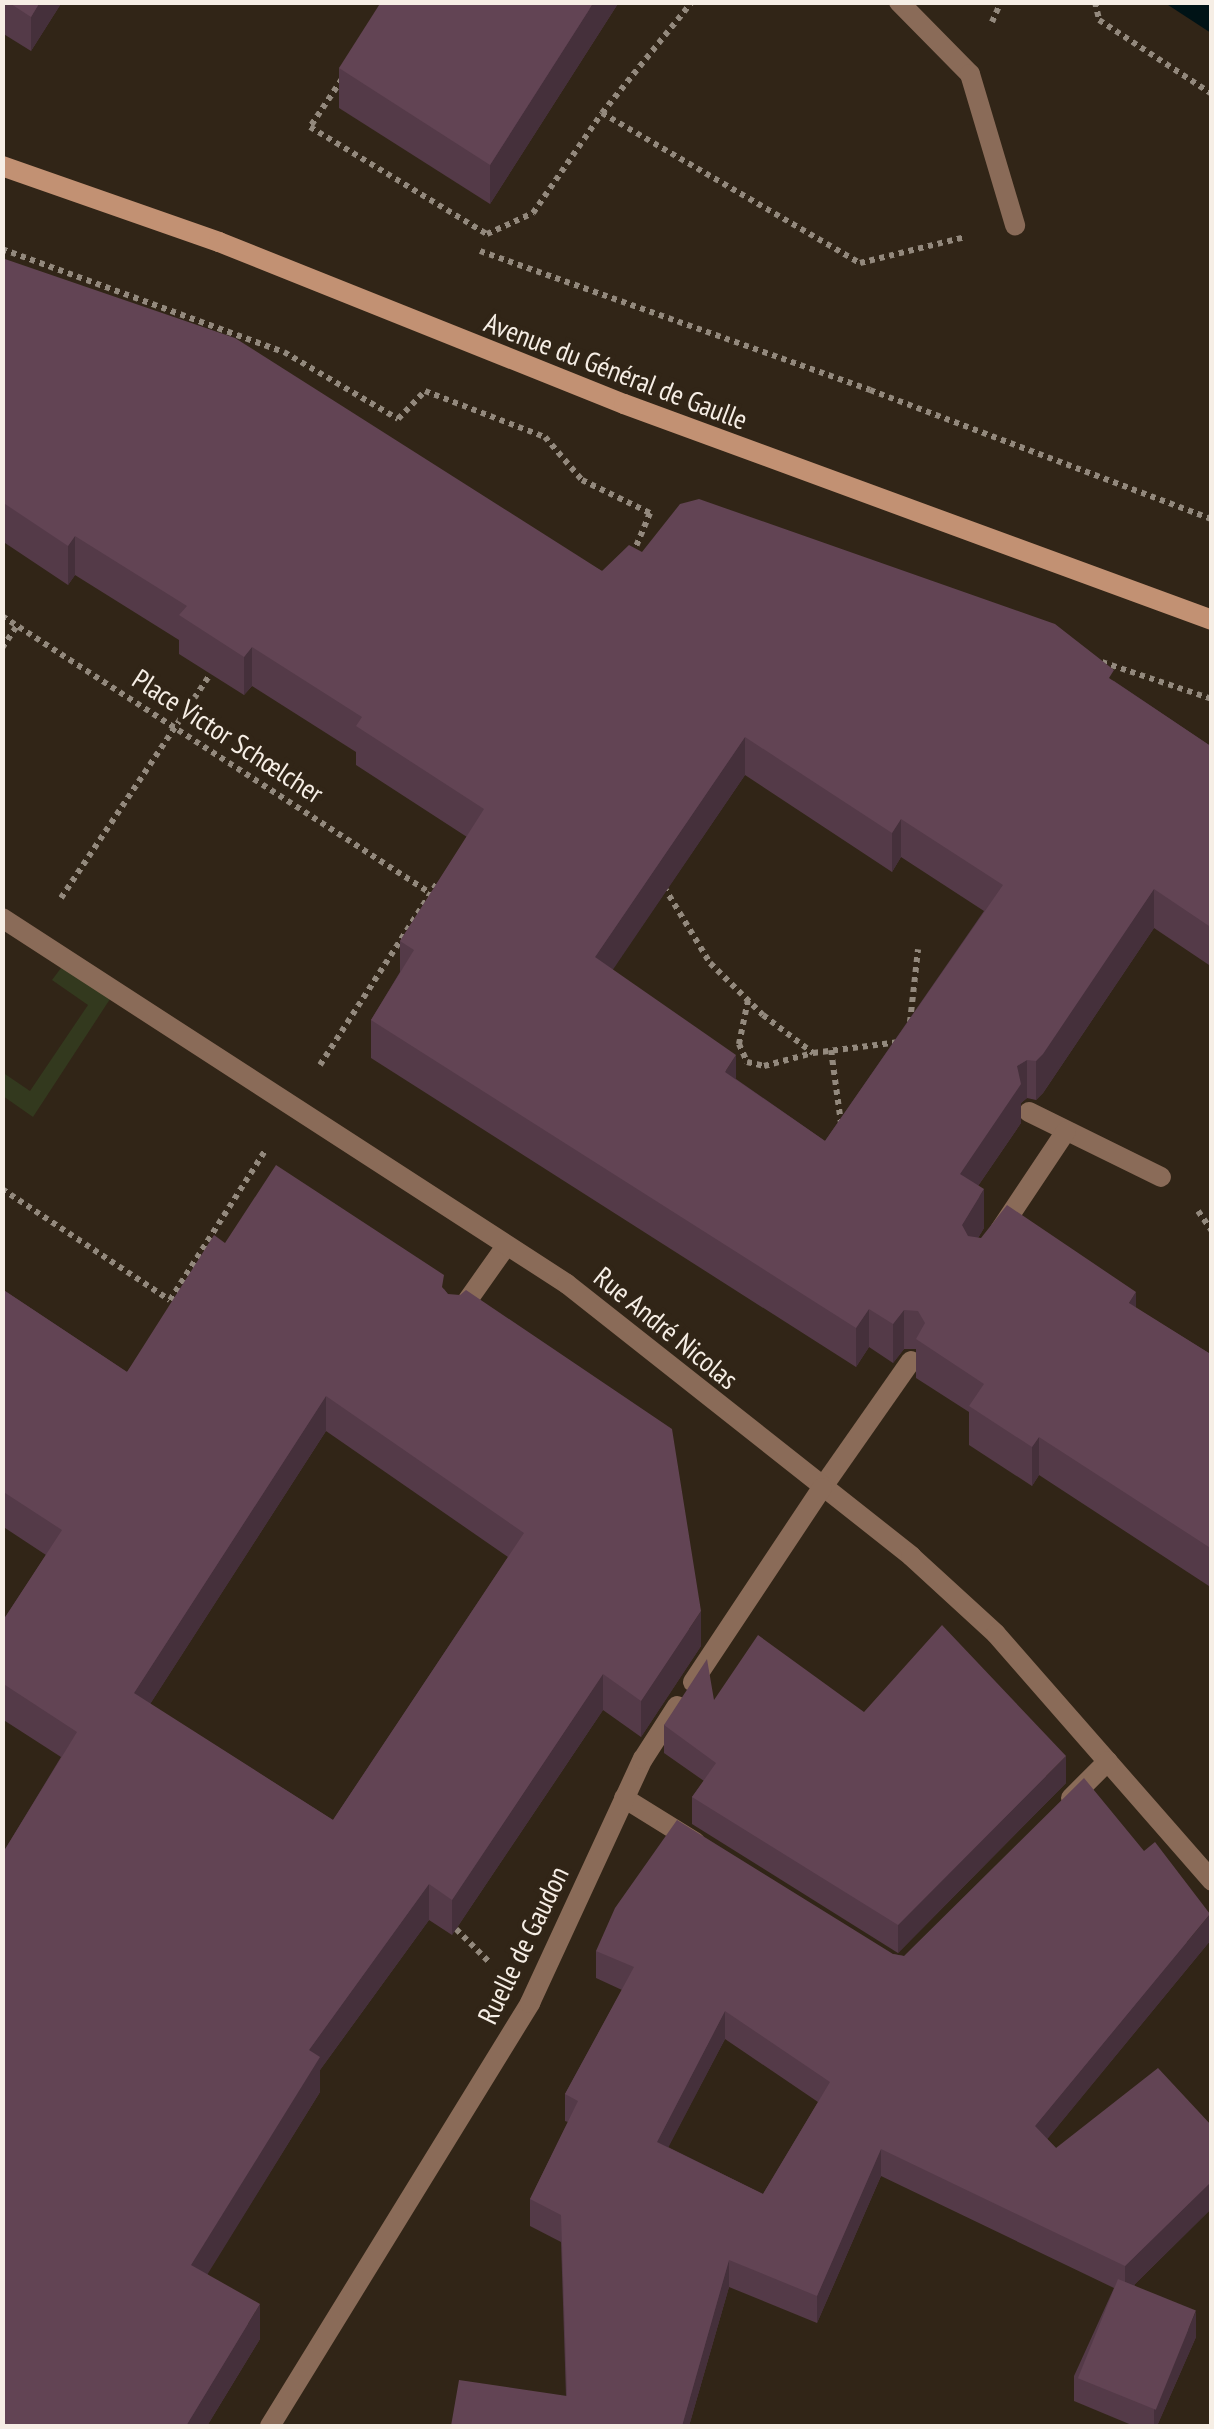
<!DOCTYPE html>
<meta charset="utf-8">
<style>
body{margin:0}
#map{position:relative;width:1214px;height:2429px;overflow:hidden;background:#312517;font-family:"PT Sans Narrow",sans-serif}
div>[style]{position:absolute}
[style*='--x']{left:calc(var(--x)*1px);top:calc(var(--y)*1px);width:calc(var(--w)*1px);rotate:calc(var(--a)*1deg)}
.green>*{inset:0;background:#33391e}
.water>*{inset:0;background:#001316}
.path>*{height:6px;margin-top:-3px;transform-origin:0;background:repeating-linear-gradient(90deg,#93897d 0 5px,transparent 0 10px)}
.lane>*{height:20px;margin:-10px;padding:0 10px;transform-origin:10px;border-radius:10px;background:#8a6b58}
.street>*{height:20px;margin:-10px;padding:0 10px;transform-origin:10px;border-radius:10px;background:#8a6b58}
.secondary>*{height:20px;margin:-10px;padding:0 10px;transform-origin:10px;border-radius:10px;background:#c29173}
.wall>*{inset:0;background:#543a48}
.shaded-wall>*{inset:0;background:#45303b}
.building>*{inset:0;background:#624454;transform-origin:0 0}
span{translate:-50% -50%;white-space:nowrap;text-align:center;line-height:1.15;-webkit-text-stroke:9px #312517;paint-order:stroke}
.street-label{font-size:28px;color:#f6eee5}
.frame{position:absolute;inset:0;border:5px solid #f6eee5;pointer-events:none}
</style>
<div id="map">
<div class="green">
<div style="clip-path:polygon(64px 964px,112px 996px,33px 1117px,3px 1096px,2px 1072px,30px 1091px,88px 1005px,52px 980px)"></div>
</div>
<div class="water">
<div style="clip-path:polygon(1165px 3px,1211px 3px,1211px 33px)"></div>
</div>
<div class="path">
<div style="--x:1095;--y:2;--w:18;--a:77"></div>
<div style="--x:1099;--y:20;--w:135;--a:33.2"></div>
<div style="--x:992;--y:22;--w:22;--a:-66"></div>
<div style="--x:342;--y:79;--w:58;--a:123.7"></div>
<div style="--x:310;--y:127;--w:207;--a:31.2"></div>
<div style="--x:487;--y:234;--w:51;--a:-24.5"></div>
<div style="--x:533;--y:213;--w:121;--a:-55.4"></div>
<div style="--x:602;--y:113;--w:143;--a:-51"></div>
<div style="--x:602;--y:113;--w:298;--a:30.2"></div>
<div style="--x:860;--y:263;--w:108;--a:-13.9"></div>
<div style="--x:2;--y:249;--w:300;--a:20.1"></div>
<div style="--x:284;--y:352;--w:132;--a:30.4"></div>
<div style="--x:398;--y:419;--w:39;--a:-46"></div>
<div style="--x:425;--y:391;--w:129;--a:21"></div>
<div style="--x:545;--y:437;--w:57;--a:49.3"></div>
<div style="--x:582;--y:480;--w:76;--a:25.9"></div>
<div style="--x:650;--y:513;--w:47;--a:112.7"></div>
<div style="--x:480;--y:251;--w:414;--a:19.6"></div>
<div style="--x:870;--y:390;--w:366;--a:20.7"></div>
<div style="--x:2;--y:616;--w:510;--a:32.91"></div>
<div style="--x:2;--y:648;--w:27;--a:-56"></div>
<div style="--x:1102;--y:662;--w:116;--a:18.6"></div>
<div style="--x:664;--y:887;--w:89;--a:58.8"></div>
<div style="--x:710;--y:963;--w:74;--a:44.5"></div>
<div style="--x:763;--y:1015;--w:63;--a:37.2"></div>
<div style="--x:813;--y:1053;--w:87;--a:-7.3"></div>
<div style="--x:61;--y:898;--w:270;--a:-56.3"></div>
<div style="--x:748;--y:1000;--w:45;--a:101.6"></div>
<div style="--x:739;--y:1044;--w:20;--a:66"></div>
<div style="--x:747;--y:1062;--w:17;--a:13"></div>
<div style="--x:764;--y:1066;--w:51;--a:-14.9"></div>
<div style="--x:910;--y:1022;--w:73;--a:-83.7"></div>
<div style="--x:831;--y:1050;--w:74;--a:82.2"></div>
<div style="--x:320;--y:1065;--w:218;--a:-57.2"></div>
<div style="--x:2;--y:1189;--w:201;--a:33.5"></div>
<div style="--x:170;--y:1300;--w:177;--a:-57.5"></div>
<div style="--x:1198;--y:1211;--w:24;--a:55"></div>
<div style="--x:456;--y:1929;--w:48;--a:45"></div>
</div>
<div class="lane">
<div style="--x:899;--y:2;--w:101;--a:45.4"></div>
<div style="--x:970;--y:74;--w:158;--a:73.4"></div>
<div style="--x:1029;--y:1112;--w:147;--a:26.2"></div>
<div style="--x:1000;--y:1230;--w:119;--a:-56.3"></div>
<div style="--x:458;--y:1314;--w:83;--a:-54.8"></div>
<div style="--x:822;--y:1488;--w:155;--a:-55"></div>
</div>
<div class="street">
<div style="--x:2;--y:918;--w:673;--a:32.93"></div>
<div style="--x:567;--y:1284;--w:439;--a:38.3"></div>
<div style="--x:911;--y:1556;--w:115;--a:42.5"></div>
<div style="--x:996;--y:1634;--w:328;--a:48.8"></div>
<div style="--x:693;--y:1682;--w:233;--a:-56.4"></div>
<div style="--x:624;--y:1798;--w:84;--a:31.8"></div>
<div style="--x:1071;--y:1798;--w:52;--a:-45"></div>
<div style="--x:270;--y:2426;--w:497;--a:-58.4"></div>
<div style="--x:530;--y:2003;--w:269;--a:-65.2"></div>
<div style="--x:643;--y:1759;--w:63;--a:-57.3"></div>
</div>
<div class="secondary">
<div style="--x:2;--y:166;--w:230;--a:19.3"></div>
<div style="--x:219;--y:242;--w:436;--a:21.8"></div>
<div style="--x:624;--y:404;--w:626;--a:20.17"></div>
</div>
<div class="wall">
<div style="clip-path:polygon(2px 2px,62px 2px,31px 51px,2px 33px)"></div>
<div style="clip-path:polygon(619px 2px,490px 204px,339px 108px,339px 68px)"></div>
<div style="clip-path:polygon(evenodd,2px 258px,602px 571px,642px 552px,1114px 681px,1212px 747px,1212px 967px,1154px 928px,1043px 1093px,1036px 1100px,1027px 1098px,1021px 1103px,1021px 1123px,978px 1186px,984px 1228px,978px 1238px,1136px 1308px,1212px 1355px,1212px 1588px,1039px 1475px,1032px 1486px,969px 1445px,969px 1412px,916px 1378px,916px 1349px,904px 1349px,893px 1363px,869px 1347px,856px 1367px,371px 1058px,371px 1020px,400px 972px,400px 941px,467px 837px,356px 765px,356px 752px,252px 686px,244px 695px,179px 654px,179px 640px,75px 575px,68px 585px,2px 541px,2px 258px,745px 775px,892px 872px,901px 857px,984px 911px,825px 1141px,736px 1079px,612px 970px,745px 775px)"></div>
<div style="clip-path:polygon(evenodd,225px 1243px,444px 1289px,701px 1646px,641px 1737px,603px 1710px,452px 1935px,429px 1920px,320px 2070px,320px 2092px,207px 2274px,260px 2339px,207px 2426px,2px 2426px,4px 1851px,61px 1757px,2px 1719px,2px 1622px,46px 1555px,2px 1526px,2px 1289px,127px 1372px,225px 1243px,326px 1431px,508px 1557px,333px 1820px,150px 1704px,326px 1431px)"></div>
<div style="clip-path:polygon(714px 1700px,864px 1712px,1066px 1783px,898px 1953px,692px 1824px,692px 1797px,704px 1781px,664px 1753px,664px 1725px)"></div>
<div style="clip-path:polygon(evenodd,1210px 1941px,1047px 2139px,1056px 2148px,1212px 2126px,1212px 2208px,1134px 2285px,1196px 2337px,1157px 2426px,1134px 2426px,1074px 2401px,1074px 2376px,1114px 2288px,881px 2176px,817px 2323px,729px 2287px,689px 2426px,451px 2426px,566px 2396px,561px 2242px,530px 2226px,530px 2199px,568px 2122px,565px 2121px,565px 2094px,622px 1990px,596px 1978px,596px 1951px,893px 1954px,904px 1956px,1210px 1941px,725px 2039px,818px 2102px,763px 2194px,668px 2147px,725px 2039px)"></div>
</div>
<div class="shaded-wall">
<div style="clip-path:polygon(40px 2px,62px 2px,31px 51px,31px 17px)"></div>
<div style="clip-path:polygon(594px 2px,619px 2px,490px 204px,490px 165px)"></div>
<div style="clip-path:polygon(75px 536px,75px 575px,68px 585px,68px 546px)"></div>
<div style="clip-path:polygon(252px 647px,252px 686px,244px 695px,244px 657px)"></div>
<div style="clip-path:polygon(745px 737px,745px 775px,595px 996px,595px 957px)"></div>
<div style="clip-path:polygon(901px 819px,901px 857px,892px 872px,892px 833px)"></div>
<div style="clip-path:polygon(1154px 889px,1154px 928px,1043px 1093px,1036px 1100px,1036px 1061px)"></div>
<div style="clip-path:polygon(736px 1055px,736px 1094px,725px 1072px)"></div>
<div style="clip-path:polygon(1027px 1060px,1027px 1098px,1021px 1103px,1021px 1123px,960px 1212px,960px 1174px,1017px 1066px)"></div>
<div style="clip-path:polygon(984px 1189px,984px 1228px,962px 1264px,962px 1225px)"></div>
<div style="clip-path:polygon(1136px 1292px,1136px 1331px,1129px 1303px)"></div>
<div style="clip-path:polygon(869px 1309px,869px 1347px,856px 1367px,856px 1328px)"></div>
<div style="clip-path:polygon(904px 1310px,904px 1349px,893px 1363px,893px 1324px)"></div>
<div style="clip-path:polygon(326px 1396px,326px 1431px,134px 1729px,134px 1693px)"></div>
<div style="clip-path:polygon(1039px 1437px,1039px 1475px,1032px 1486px,1032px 1447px)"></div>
<div style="clip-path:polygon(701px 1611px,701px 1646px,641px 1737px,641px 1701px)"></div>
<div style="clip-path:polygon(603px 1674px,603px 1710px,452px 1935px,452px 1900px)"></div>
<div style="clip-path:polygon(1066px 1756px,1066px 1783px,898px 1953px,898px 1925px)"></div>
<div style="clip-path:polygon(429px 1884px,429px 1920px,320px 2070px,320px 2092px,191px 2301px,191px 2265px,309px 2050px)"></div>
<div style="clip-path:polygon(1210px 1914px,1210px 1941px,1035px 2154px,1035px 2126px)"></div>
<div style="clip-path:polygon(725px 2011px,725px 2039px,657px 2169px,657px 2142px)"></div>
<div style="clip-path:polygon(881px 2149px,881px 2176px,817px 2323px,817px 2296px)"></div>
<div style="clip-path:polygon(1212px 2181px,1212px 2208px,1125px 2294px,1125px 2266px)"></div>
<div style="clip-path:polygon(729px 2260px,729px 2287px,689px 2426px,682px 2426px)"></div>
<div style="clip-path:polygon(260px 2304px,260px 2339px,207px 2426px,186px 2426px)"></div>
<div style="clip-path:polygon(1196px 2311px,1196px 2337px,1157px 2426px,1154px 2426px,1154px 2410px)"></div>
</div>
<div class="building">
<div style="clip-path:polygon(8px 2px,40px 2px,31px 17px)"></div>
<div style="clip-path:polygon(381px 2px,594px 2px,490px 165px,339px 68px)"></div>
<div style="clip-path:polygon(evenodd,2px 258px,235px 338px,602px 571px,629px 545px,642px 552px,680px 504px,699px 499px,1055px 624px,1114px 670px,1109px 678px,1212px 747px,1212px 928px,1154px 889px,1043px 1054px,1036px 1061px,1027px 1060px,1017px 1066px,1021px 1084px,960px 1174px,984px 1189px,962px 1225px,968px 1236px,981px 1238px,1007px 1205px,1136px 1292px,1129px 1303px,1212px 1355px,1212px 1549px,1039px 1437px,1032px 1447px,969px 1406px,984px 1384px,916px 1339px,925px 1323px,918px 1311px,904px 1310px,893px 1324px,869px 1309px,856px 1328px,371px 1020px,414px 950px,400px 941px,484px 809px,356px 726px,362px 717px,252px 647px,244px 657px,179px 615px,187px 606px,75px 536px,68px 546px,2px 502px,2px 258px,745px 737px,892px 833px,901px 819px,1003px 885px,825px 1141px,725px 1072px,736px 1055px,595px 957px,745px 737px)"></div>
<div style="clip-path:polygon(evenodd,276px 1165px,444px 1275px,442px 1287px,448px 1294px,460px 1295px,466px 1290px,672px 1429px,701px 1611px,641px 1701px,603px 1674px,452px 1900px,429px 1884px,309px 2050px,320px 2057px,191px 2265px,260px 2304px,186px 2426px,2px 2426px,2px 1850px,4px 1851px,77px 1732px,2px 1683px,2px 1622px,62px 1530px,2px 1491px,2px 1289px,127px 1372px,214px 1235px,225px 1243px,276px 1165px,326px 1396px,524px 1533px,333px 1820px,134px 1693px,326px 1396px)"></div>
<div style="clip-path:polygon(942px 1625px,1066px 1756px,898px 1925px,692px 1797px,716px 1763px,664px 1725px,707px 1659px,714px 1700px,758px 1635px,864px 1712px)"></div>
<div style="clip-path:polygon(evenodd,1084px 1778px,1144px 1851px,1155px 1842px,1210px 1914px,1035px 2126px,1056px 2148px,1158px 2068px,1212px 2126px,1212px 2181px,1125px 2266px,881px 2149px,817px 2296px,729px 2260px,682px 2426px,451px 2426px,459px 2380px,567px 2396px,561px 2215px,530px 2199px,578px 2101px,565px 2094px,634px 1967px,596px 1951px,615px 1908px,677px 1820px,893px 1954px,904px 1956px,1084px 1778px,725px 2011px,830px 2082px,763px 2194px,657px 2142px,725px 2011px)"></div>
<div style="left:1118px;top:2279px;width:84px;height:107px;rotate:22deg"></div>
</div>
<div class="street-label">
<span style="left:616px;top:371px;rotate:21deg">Avenue du Général de Gaulle</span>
<span style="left:228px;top:736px;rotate:33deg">Place Victor Schœlcher</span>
<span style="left:666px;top:1328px;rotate:39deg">Rue André Nicolas</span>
<span style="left:523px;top:1945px;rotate:-64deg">Ruelle de Gaudon</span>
</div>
<div class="frame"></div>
</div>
